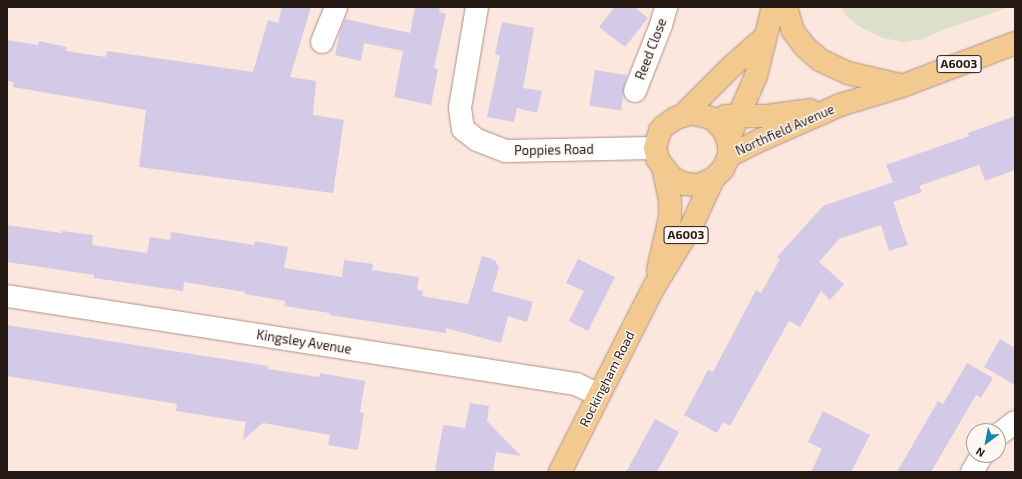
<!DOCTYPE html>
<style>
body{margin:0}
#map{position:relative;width:1022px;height:479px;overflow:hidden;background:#fbe7de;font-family:"Exo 2",sans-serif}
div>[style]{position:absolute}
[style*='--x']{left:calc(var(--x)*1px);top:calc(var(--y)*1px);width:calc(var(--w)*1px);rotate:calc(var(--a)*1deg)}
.green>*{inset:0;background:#dcdfc9}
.building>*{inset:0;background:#d3cae8;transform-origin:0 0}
.roads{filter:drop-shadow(0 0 1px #af9083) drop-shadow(0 0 1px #af9083)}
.street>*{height:22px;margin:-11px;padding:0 11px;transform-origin:11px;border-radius:11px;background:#fff}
.primary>*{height:22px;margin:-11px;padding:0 11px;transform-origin:11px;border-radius:11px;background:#f2c98f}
span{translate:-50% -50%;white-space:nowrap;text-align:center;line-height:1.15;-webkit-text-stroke:3px #fef7f4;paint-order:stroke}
.shield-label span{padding:1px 3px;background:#fef7f4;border:1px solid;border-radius:3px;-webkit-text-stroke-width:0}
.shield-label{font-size:12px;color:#251914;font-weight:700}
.street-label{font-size:13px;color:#251914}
.frame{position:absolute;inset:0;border:8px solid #251914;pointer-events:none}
.north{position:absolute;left:966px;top:423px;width:40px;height:40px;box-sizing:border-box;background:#fef7f4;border:1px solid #a79e9a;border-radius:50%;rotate:212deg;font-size:11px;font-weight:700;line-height:16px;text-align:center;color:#251914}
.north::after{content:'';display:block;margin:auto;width:14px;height:18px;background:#1286ab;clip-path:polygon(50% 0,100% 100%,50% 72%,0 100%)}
</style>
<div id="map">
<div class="green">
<div style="clip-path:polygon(841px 7px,1009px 7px,946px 29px,922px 39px,905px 42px,883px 38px,862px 28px,847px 17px)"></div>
</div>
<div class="building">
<div style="clip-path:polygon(282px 7px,311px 7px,290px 77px,316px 81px,313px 115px,344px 120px,333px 193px,139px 167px,146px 110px,13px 87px,14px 82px,7px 81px,7px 40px,38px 45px,39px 41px,67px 47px,66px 51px,106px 57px,107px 51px,253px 72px,268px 20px,278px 23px)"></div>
<div style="clip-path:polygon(415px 7px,440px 7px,439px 12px,446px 14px,434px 68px,438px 69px,431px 105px,394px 97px,403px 51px,364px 43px,361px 61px,335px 55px,340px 32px,345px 19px,410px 33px)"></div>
<div style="clip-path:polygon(615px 7px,634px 7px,648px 18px,625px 47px,599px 27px)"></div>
<div style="clip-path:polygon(502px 22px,534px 28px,523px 88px,542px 91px,537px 113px,517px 108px,514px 122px,487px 117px,500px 56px,495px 54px)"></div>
<div style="left:595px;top:70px;width:32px;height:36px;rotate:9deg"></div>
<div style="clip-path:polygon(1015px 116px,1015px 170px,985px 181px,979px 165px,919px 186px,922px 192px,893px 202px,908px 245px,889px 251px,881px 225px,839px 239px,819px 262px,844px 284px,830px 300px,821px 291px,800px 327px,789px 321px,730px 426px,723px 422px,717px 433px,684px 415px,708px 370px,713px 372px,756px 290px,761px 293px,780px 259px,777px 257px,823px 206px,893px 182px,886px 165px,969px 136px,968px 133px)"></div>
<div style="clip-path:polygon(7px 225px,61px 233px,62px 231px,93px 235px,92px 245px,147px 253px,150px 237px,170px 240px,171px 232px,254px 245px,255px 241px,288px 247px,284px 268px,342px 277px,344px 260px,373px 264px,372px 270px,419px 277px,417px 290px,423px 291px,422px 296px,468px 304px,482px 256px,495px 260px,499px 268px,492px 291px,533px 302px,527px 322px,508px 316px,501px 343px,446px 328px,446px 333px,330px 315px,330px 313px,284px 306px,285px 301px,245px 294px,245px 292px,184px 282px,183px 291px,94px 278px,94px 275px,7px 262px)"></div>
<div style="clip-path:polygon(578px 259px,615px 277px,588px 331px,569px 321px,584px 291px,566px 283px)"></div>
<div style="clip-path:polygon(7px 325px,268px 366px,268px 369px,319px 377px,320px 373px,365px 381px,360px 412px,364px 413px,358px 450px,328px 445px,330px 435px,263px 423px,243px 440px,246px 422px,176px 411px,177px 404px,7px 376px)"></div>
<div style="clip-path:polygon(1000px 339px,1015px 348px,1015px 385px,984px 367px)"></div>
<div style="clip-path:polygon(967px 363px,993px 378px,981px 398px,976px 395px,931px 472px,897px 472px,938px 401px,943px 404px)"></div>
<div style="clip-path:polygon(470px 403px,489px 406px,487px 421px,521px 456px,496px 452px,493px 472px,435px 472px,443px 425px,465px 428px)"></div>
<div style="clip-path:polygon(823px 411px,870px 435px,851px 472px,811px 472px,822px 449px,808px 442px)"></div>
<div style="clip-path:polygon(655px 419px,679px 432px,657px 472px,626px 472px)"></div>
</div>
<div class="roads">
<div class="street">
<div style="--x:477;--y:7;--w:102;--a:99.6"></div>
<div style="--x:460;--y:108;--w:21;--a:82"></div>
<div style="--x:463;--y:129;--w:18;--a:38"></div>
<div style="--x:477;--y:140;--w:31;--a:21"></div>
<div style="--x:506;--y:151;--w:149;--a:-1.2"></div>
<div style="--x:322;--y:42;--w:38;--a:-68"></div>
<div style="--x:635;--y:91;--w:71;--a:-68.5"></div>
<div style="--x:661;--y:25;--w:19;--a:-74"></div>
<div style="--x:7;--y:296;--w:576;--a:8.79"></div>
<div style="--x:576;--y:384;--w:25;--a:26"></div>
<div style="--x:998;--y:435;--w:21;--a:-37"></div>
<div style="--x:972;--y:472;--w:20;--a:-60"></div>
</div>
<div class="primary">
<div style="--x:786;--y:7;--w:25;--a:74"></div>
<div style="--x:793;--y:31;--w:20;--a:53"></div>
<div style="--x:805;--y:47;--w:20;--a:41"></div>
<div style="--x:820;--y:60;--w:31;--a:25"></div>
<div style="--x:848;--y:73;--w:53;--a:13"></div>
<div style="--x:692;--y:113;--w:20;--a:15"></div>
<div style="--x:711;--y:118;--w:11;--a:41"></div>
<div style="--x:719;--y:125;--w:11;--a:52"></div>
<div style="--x:726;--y:134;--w:11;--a:75"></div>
<div style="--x:729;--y:145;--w:11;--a:90"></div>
<div style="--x:729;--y:156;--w:14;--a:115"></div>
<div style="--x:723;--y:169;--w:14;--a:135"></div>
<div style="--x:713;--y:179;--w:15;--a:157"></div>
<div style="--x:699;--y:185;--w:14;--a:-176"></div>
<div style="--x:685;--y:184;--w:14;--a:-155"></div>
<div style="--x:672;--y:178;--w:23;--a:-128"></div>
<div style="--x:658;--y:160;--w:12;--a:-104"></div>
<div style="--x:655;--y:148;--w:18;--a:-74"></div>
<div style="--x:660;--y:131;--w:6;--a:-51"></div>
<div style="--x:664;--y:126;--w:14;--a:-34"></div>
<div style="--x:676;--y:118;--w:17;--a:-17"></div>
<div style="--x:683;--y:115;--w:66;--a:-45"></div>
<div style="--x:730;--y:68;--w:47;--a:-41.5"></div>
<div style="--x:725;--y:116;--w:42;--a:0"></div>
<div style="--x:767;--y:116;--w:43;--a:-7.9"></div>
<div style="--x:728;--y:140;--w:70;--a:-66.4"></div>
<div style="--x:756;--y:76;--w:71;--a:-76.2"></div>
<div style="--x:729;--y:156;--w:36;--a:-27"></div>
<div style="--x:761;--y:140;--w:86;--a:-23.9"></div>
<div style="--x:840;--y:105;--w:65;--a:-17"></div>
<div style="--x:902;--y:86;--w:121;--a:-20.8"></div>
<div style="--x:658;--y:270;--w:54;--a:-77.2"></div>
<div style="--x:670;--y:217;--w:17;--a:-90"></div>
<div style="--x:670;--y:200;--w:33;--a:-102"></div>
<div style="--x:560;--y:472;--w:208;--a:-63.1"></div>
<div style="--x:654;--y:287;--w:73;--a:-58.5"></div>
<div style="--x:692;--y:225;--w:51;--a:-65.5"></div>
</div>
</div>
<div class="shield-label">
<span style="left:959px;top:64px">A6003</span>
<span style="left:686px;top:235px">A6003</span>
</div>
<div class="street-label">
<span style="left:651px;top:49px;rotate:-69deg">Reed Close</span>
<span style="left:785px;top:130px;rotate:-24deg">Northfield Avenue</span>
<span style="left:554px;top:150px;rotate:-1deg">Poppies Road</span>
<span style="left:304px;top:342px;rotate:9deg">Kingsley Avenue</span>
<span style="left:607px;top:379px;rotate:-63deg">Rockingham Road</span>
</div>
<div class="frame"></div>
<div class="north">N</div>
</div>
